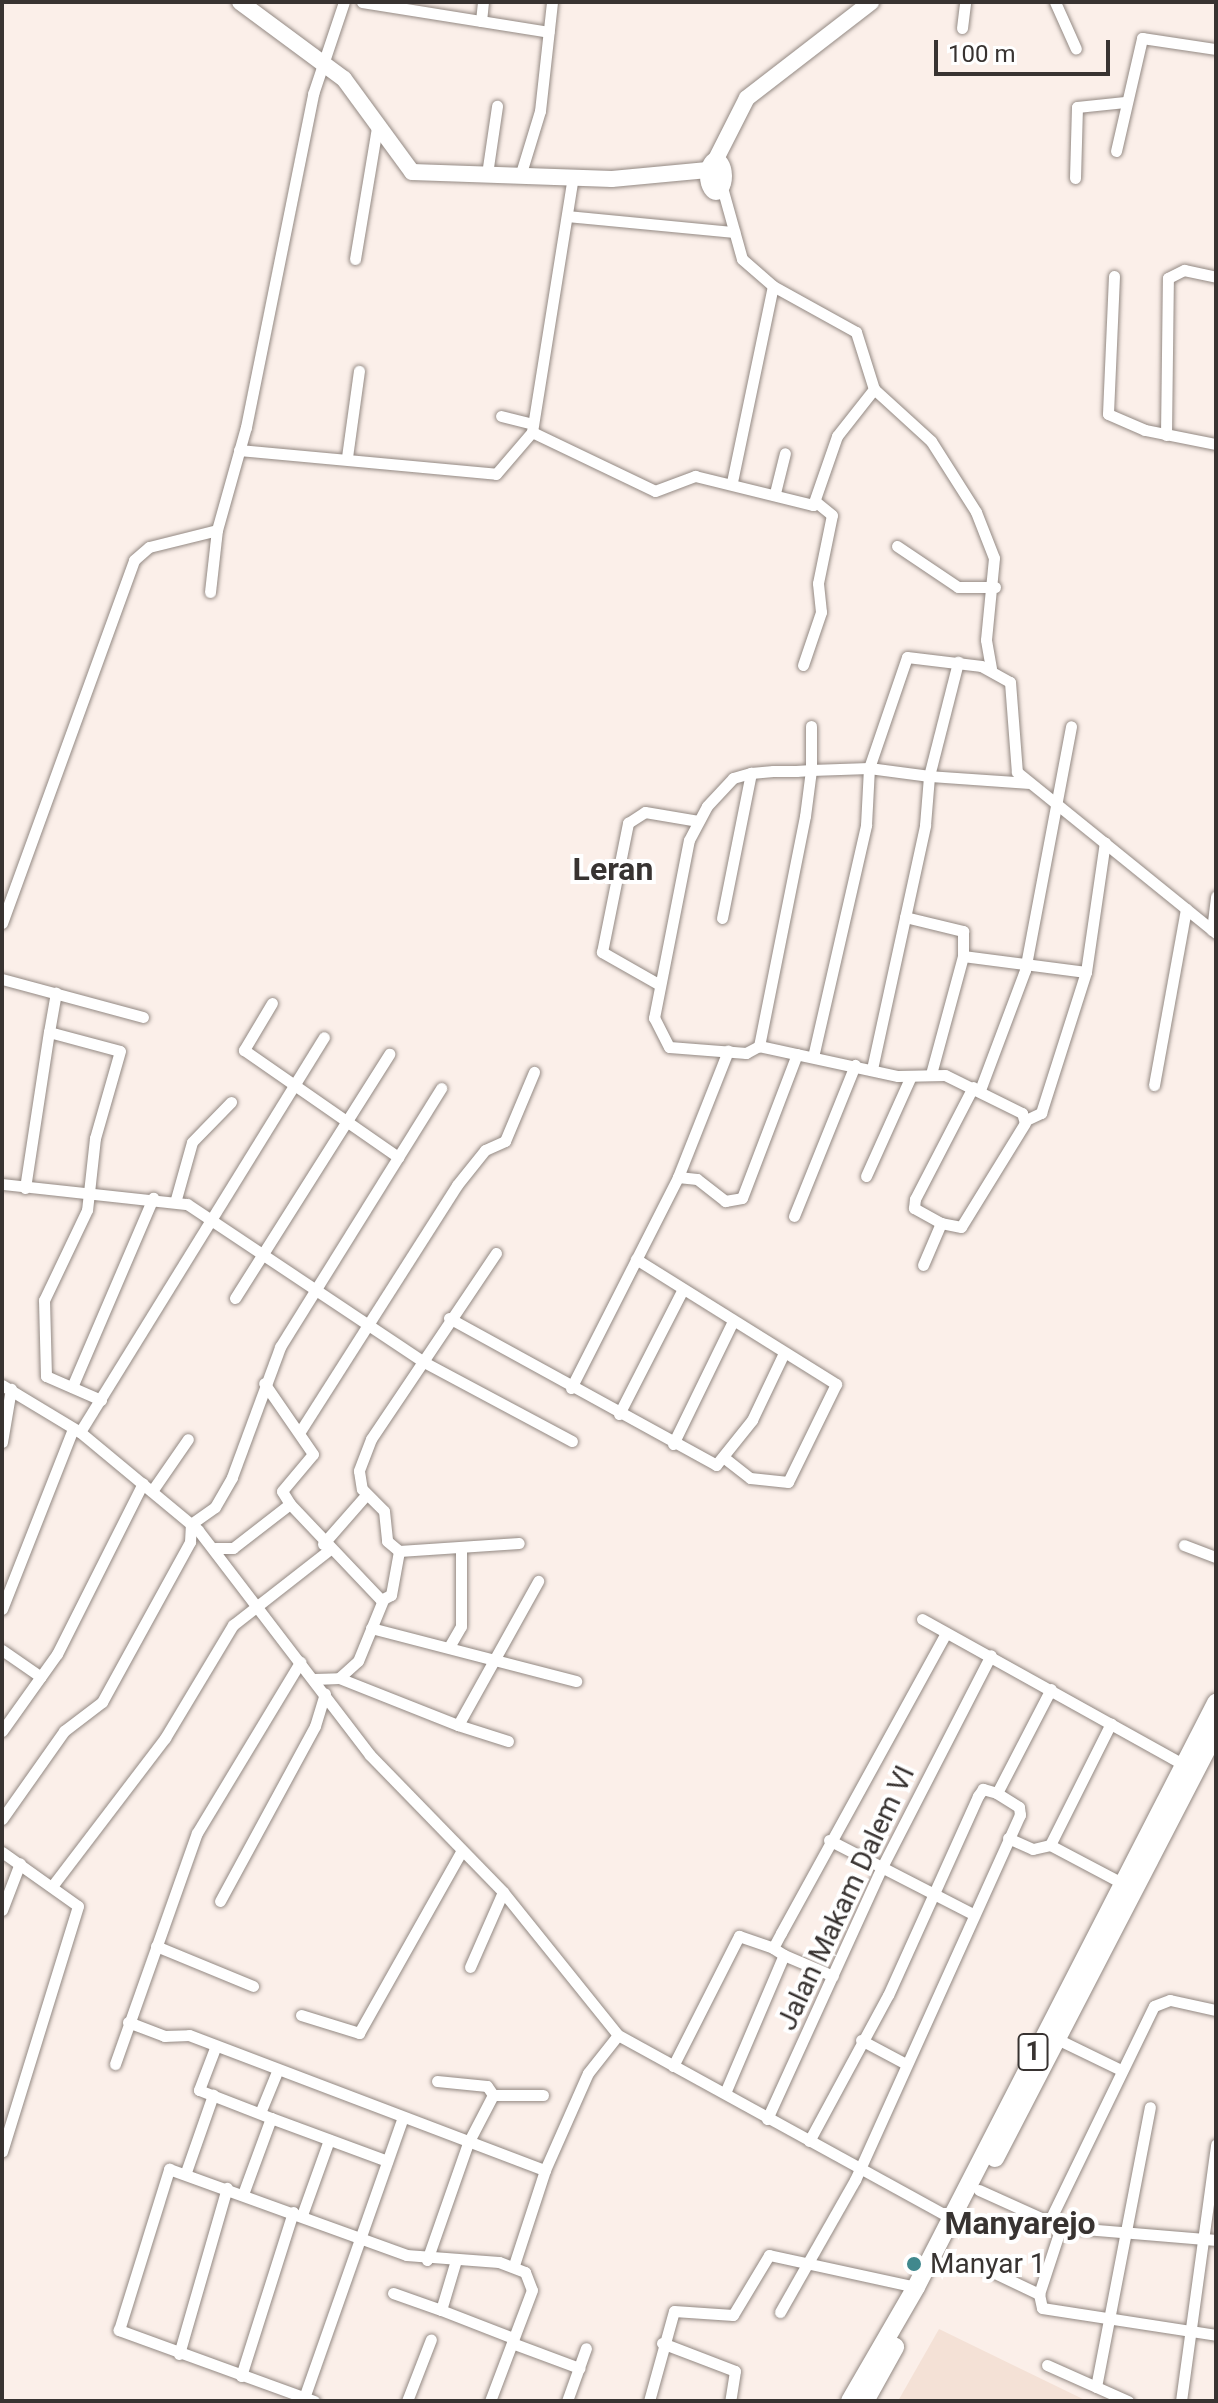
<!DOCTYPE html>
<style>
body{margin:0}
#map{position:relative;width:1218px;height:2403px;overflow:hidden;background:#fbefe9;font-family:Roboto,sans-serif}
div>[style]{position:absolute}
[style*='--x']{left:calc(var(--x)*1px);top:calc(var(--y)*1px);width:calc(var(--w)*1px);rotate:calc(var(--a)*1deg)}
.built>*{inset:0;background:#f4e1d6}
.roads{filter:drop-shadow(0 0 2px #938983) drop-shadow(0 0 2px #938983)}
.minor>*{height:11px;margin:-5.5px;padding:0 5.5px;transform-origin:5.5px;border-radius:5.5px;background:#fff}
.secondary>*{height:16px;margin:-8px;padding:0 8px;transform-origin:8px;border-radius:8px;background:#fff}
.secondary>.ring{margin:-8px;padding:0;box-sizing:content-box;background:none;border:16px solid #fff;border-radius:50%}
.trunk>*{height:18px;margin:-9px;padding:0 9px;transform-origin:9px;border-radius:9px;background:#fff}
.dots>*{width:22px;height:22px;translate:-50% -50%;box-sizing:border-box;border:4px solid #fff;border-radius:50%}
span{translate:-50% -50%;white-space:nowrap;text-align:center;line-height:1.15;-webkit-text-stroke:8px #fff;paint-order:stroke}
.shield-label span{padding:2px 6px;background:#fff;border:2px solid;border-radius:6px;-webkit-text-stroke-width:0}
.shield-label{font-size:26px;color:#383331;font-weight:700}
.street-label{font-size:28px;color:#383331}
.poi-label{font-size:28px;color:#383331}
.left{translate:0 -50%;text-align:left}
.quarter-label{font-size:32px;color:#383331;font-weight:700}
.frame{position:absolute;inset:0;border:4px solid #383331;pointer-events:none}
.scale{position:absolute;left:934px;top:40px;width:176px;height:36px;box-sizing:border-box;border:4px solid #383331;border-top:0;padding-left:10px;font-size:24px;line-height:28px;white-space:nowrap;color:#383331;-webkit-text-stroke:6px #fff;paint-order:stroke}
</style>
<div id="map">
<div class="built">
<div style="clip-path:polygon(939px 2329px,1087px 2401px,898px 2401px)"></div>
</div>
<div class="roads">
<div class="minor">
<div style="--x:362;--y:2;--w:189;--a:9.1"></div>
<div style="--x:1055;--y:2;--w:51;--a:65.9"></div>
<div style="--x:481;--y:21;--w:19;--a:-84"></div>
<div style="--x:962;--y:28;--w:26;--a:-83"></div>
<div style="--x:1116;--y:151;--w:116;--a:-77"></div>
<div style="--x:1142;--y:38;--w:75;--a:8.5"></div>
<div style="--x:521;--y:173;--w:65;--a:-73"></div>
<div style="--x:540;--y:111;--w:110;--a:-83.7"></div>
<div style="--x:718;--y:173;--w:89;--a:74.4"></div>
<div style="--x:742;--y:259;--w:41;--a:41.1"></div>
<div style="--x:773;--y:286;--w:95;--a:29"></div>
<div style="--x:856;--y:332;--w:60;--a:72.5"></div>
<div style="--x:874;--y:389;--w:77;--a:42.4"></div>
<div style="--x:931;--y:441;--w:84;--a:57.6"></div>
<div style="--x:976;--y:512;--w:49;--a:68.6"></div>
<div style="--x:994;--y:558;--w:82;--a:95.6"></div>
<div style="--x:986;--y:640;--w:29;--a:80"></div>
<div style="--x:487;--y:174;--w:69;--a:-81.6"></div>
<div style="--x:1075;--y:178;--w:71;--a:-88.4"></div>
<div style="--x:1077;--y:107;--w:48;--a:-5.9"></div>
<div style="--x:567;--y:216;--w:168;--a:5.5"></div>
<div style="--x:355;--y:259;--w:134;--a:-80.5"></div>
<div style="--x:1114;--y:276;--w:138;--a:92.5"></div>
<div style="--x:1108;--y:414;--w:40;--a:23.4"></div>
<div style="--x:1145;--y:430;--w:72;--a:11.2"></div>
<div style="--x:501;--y:416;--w:33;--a:14"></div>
<div style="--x:532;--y:432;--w:259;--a:-80.9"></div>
<div style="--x:1166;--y:435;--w:157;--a:-89.3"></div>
<div style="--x:1168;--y:278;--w:18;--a:-27"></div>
<div style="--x:1184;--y:270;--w:33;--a:12"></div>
<div style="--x:239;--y:450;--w:258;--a:5.3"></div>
<div style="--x:496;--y:474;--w:55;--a:-49.4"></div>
<div style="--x:532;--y:432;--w:136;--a:25.6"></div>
<div style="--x:655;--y:491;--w:43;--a:-20.6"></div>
<div style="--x:695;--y:476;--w:122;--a:13.8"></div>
<div style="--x:813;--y:505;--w:73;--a:-70.8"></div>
<div style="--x:837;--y:436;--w:60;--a:-51.8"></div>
<div style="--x:347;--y:457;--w:87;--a:-82.1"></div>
<div style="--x:732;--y:482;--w:200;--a:-78.2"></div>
<div style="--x:775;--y:493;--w:41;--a:-76"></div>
<div style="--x:897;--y:546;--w:73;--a:33.9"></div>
<div style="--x:958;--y:587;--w:37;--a:0"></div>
<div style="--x:210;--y:592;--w:62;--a:-83.6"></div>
<div style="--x:803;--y:665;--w:56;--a:-71.2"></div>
<div style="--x:821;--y:612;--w:29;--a:-96"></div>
<div style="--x:818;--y:583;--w:69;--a:-78.4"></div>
<div style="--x:832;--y:515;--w:21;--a:-141"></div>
<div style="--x:811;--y:726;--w:44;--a:90"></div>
<div style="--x:811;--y:770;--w:46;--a:97.4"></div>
<div style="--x:805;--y:816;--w:235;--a:101.3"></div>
<div style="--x:759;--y:1046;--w:15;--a:152"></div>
<div style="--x:746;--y:1053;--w:77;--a:-175.5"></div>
<div style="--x:669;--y:1047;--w:33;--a:-117"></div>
<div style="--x:654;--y:1018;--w:181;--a:-78.9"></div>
<div style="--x:689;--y:840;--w:38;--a:-62"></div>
<div style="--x:707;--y:806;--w:38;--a:-47"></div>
<div style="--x:733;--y:778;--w:19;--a:-16"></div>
<div style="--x:751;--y:773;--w:22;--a:-5"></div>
<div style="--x:773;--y:771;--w:23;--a:0"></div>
<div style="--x:796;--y:771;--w:15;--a:-4"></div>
<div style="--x:811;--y:770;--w:58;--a:-2"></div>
<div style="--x:869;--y:768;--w:61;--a:7.6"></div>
<div style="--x:929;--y:776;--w:118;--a:-75.7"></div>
<div style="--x:905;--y:917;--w:60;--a:13.6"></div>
<div style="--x:963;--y:931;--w:25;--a:90"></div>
<div style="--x:963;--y:956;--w:124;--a:7.4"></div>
<div style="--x:722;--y:918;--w:148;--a:-78.7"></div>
<div style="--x:2;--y:923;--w:386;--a:-70"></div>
<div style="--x:134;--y:560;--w:20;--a:-41"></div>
<div style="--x:149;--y:547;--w:70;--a:-14"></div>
<div style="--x:217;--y:530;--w:107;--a:-74.3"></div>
<div style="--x:246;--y:427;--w:340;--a:-78.6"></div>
<div style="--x:313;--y:94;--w:97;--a:-71.4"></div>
<div style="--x:1212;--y:930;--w:34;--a:-83"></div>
<div style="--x:2;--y:979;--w:146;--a:15.1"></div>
<div style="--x:660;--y:985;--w:67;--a:-150.4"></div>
<div style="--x:602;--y:952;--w:132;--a:-78.6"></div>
<div style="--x:628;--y:823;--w:20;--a:-33"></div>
<div style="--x:645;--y:812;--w:54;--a:9.6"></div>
<div style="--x:272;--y:1003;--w:55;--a:120.8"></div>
<div style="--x:244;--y:1050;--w:188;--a:34.8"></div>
<div style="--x:49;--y:1032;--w:40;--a:-80"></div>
<div style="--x:759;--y:1046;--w:142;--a:12.2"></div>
<div style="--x:898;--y:1076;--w:47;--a:-1.2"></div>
<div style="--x:945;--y:1075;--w:86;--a:26.3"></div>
<div style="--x:1022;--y:1113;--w:10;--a:73"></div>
<div style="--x:1025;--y:1123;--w:122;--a:121.6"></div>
<div style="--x:961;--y:1227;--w:20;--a:-169"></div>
<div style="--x:813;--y:1057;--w:238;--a:-77.1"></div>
<div style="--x:866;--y:825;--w:57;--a:-87"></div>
<div style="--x:869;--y:768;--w:117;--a:-71.1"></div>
<div style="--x:907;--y:657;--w:75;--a:6.9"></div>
<div style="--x:981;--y:666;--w:33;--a:29"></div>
<div style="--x:1010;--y:682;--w:90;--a:85.6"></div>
<div style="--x:1017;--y:772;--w:256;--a:39"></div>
<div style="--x:872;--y:1069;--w:250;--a:-77.7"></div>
<div style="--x:925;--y:825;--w:49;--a:-85.3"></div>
<div style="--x:929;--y:776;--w:99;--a:4"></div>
<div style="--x:931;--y:1074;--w:122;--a:-74.8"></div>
<div style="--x:1154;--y:1085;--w:179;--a:-79.7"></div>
<div style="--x:980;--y:1090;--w:128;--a:-69.4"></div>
<div style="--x:1025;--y:970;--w:248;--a:-79.3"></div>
<div style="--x:1026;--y:1120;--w:17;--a:-25"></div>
<div style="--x:1041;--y:1113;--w:148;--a:-72.3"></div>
<div style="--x:1086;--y:972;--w:131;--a:-81.7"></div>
<div style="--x:866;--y:1176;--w:107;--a:-65.8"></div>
<div style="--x:678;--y:1177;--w:19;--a:6"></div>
<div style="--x:697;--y:1179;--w:36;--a:38"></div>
<div style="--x:725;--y:1201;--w:17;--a:-10"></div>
<div style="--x:742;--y:1198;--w:154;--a:-69.1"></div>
<div style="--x:2;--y:1184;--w:186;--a:6.2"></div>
<div style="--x:187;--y:1204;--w:283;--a:33.7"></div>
<div style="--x:422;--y:1361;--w:170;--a:28.1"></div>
<div style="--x:25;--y:1188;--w:158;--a:-81.3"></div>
<div style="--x:49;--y:1032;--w:73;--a:15"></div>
<div style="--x:120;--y:1051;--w:91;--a:106"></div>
<div style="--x:95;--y:1138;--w:72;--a:96.3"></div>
<div style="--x:87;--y:1210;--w:100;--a:115.5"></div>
<div style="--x:44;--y:1300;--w:76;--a:88.5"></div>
<div style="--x:46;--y:1376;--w:60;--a:23.6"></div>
<div style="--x:176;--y:1199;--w:59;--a:-74.3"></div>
<div style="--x:192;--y:1142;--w:56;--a:-45.7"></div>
<div style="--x:794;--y:1216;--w:163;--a:-68"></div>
<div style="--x:496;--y:1253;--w:224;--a:123.9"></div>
<div style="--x:371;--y:1439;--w:34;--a:111"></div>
<div style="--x:359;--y:1471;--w:18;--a:81"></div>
<div style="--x:362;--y:1489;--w:31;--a:45"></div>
<div style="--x:384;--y:1511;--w:30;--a:84"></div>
<div style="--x:387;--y:1541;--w:16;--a:40"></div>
<div style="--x:399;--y:1551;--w:120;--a:-3.8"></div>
<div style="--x:636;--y:1259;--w:236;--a:32"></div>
<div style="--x:836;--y:1384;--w:109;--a:116.1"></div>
<div style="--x:788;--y:1482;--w:38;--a:-174"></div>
<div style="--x:750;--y:1478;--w:33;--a:-142"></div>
<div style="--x:923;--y:1265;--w:46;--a:-66.8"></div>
<div style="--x:941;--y:1223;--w:31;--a:-151"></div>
<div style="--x:914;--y:1208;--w:9;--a:-84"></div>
<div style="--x:915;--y:1199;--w:126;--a:-62.6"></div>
<div style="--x:235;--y:1298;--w:289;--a:-57.7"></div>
<div style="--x:449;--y:1318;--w:305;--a:28.8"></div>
<div style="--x:716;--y:1465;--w:58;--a:-51.3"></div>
<div style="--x:752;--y:1420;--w:74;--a:-64.5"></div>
<div style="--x:2;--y:1385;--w:91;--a:31.1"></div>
<div style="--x:80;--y:1432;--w:153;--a:39.7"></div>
<div style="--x:198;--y:1530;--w:283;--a:52.6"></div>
<div style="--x:370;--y:1755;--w:191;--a:45.8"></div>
<div style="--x:503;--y:1892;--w:184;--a:51.2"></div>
<div style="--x:618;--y:2035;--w:380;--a:28.8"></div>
<div style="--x:72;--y:1387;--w:206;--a:-66.8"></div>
<div style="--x:571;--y:1388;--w:237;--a:-63.1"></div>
<div style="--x:678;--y:1177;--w:136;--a:-68.4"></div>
<div style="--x:619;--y:1414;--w:140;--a:-62.9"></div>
<div style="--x:301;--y:1430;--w:290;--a:-57.5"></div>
<div style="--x:457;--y:1185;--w:45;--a:-51.3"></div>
<div style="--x:485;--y:1150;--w:22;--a:-24"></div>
<div style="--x:505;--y:1141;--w:75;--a:-67.2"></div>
<div style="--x:80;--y:1432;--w:464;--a:-58.3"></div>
<div style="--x:2;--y:1442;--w:54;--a:-80.4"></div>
<div style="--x:673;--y:1444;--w:135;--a:-64"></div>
<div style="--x:152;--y:1491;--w:63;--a:-55.3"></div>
<div style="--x:290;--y:1504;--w:132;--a:46.5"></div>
<div style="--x:381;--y:1600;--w:11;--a:-27"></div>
<div style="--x:391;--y:1595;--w:45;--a:-79.7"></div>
<div style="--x:323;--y:1544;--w:65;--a:-48.7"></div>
<div style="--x:1184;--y:1545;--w:34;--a:21"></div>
<div style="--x:215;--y:1548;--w:18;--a:0"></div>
<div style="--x:233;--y:1548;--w:72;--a:-37.7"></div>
<div style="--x:290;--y:1504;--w:15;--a:-122"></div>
<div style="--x:282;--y:1491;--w:48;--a:-50"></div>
<div style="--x:313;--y:1454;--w:86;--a:-124.6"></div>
<div style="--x:2;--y:1609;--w:193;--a:-68.5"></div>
<div style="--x:922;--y:1619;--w:299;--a:29.1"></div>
<div style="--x:371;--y:1628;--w:212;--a:14.5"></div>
<div style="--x:449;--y:1647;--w:24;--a:-60"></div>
<div style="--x:461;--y:1626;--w:79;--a:-90"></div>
<div style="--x:2;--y:1650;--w:47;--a:34.7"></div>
<div style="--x:339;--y:1678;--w:128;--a:21.6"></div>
<div style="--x:314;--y:1679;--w:25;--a:-2"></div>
<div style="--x:339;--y:1678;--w:25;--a:-42"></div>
<div style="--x:358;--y:1661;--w:66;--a:-67.7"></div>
<div style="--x:2;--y:1731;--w:95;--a:-54.5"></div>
<div style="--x:57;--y:1654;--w:191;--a:-63.3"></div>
<div style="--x:508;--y:1741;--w:52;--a:-162.3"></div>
<div style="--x:458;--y:1725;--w:165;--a:-60.9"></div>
<div style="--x:997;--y:1793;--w:117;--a:-62.6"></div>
<div style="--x:2;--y:1819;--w:108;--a:-54.8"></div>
<div style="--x:64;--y:1731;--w:48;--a:-37.3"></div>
<div style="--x:102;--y:1702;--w:183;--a:-61.2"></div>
<div style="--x:190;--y:1542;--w:18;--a:-87"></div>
<div style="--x:191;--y:1524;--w:29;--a:-35"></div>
<div style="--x:215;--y:1507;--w:34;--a:-60"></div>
<div style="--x:232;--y:1477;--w:139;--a:-69.7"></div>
<div style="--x:280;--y:1347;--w:305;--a:-58.1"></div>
<div style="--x:1008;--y:1838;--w:27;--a:24"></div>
<div style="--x:1033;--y:1849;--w:17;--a:-13"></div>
<div style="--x:1050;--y:1845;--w:136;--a:-63.4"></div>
<div style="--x:829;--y:1840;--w:162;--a:27.2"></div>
<div style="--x:1050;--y:1845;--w:81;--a:27.8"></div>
<div style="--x:2;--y:1852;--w:93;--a:35.4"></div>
<div style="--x:78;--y:1906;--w:257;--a:107.2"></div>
<div style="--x:53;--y:1885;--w:185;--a:-52.7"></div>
<div style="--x:165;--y:1738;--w:132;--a:-59"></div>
<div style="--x:233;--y:1625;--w:122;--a:-38"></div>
<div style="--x:220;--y:1901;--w:199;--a:-61.5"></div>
<div style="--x:315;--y:1726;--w:34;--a:-73"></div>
<div style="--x:2;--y:1910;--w:50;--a:-69"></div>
<div style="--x:156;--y:1946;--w:105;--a:22.4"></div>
<div style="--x:784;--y:1955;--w:53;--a:23.2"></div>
<div style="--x:470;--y:1967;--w:82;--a:-66.3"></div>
<div style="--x:301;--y:2015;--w:61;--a:17.2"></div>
<div style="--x:359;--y:2033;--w:208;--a:-60.6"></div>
<div style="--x:128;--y:2022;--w:39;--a:21"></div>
<div style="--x:164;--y:2036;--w:25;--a:-2"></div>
<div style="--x:189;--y:2035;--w:381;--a:20.8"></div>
<div style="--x:545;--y:2170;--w:106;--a:-66.1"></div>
<div style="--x:588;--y:2073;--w:48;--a:-51.7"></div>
<div style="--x:1055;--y:2038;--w:73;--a:25.9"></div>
<div style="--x:861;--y:2040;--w:51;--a:28.1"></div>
<div style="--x:215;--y:2048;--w:45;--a:110.9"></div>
<div style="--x:199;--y:2090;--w:77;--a:21.3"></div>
<div style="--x:271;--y:2118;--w:81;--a:110.2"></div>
<div style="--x:115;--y:2064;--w:245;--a:-70.5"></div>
<div style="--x:197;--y:1833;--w:200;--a:-58.9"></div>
<div style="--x:673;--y:2066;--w:146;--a:-63.1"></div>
<div style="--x:739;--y:1936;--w:36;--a:19"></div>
<div style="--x:437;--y:2081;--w:50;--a:5.7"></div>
<div style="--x:487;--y:2086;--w:11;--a:56"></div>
<div style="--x:493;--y:2095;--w:50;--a:0"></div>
<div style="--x:725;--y:2093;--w:150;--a:-66.9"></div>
<div style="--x:784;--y:1955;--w:13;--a:-148"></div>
<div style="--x:773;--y:1948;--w:17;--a:-62"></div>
<div style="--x:781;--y:1933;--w:342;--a:-61.2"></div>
<div style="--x:260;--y:2113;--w:42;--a:-67.7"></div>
<div style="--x:271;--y:2118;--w:124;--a:20.3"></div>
<div style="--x:767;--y:2119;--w:277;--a:-65.5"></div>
<div style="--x:882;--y:1867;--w:238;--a:-62.8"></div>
<div style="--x:186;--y:2172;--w:82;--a:-70.7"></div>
<div style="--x:979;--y:2190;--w:90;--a:24.3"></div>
<div style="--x:1061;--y:2227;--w:156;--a:4.8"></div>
<div style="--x:302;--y:2215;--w:80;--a:-70.2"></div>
<div style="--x:1049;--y:2222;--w:240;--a:-64.1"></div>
<div style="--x:1154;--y:2006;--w:17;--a:-21"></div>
<div style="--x:1170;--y:2000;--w:47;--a:12.3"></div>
<div style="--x:1061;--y:2227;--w:71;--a:108.2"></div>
<div style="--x:1039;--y:2294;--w:14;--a:78"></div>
<div style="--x:1042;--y:2308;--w:176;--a:8.8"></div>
<div style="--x:427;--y:2260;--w:124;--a:-70.7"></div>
<div style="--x:468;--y:2143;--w:54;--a:-62.5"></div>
<div style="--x:456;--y:2260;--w:52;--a:106.7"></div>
<div style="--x:441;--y:2310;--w:77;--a:21.3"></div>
<div style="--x:514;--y:2265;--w:100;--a:-71.9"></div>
<div style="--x:978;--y:2265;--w:68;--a:25.4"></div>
<div style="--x:393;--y:2293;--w:51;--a:19.5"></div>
<div style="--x:780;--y:2312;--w:152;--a:-60.4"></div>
<div style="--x:855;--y:2180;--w:401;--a:-65.7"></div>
<div style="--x:1020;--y:1815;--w:8;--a:-97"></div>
<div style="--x:1019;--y:1807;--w:26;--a:-148"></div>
<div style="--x:997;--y:1793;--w:15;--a:-164"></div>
<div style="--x:983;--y:1789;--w:9;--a:126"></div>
<div style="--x:978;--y:1796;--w:218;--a:114.3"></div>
<div style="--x:888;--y:1995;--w:166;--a:118.4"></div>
<div style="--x:512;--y:2343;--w:72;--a:20.5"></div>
<div style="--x:662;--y:2343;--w:78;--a:21"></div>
<div style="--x:735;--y:2371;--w:30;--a:99"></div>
<div style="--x:179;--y:2354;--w:173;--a:-73.9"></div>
<div style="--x:1047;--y:2365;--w:89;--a:24"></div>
<div style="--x:241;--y:2376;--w:172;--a:-72.4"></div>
<div style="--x:1096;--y:2387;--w:285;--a:-79.1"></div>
<div style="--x:304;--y:2398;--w:295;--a:-70.6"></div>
<div style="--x:314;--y:2401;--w:208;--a:-160"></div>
<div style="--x:119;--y:2330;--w:169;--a:-72.7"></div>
<div style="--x:169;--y:2169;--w:252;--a:19.9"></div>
<div style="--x:406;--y:2255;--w:93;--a:4.3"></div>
<div style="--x:499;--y:2262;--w:28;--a:21"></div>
<div style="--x:525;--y:2272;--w:19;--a:69"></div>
<div style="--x:532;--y:2290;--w:119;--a:110.7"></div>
<div style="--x:407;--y:2401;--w:66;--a:-68.8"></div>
<div style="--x:567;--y:2401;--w:56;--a:-70.3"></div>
<div style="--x:649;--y:2401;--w:93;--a:-74.5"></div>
<div style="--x:674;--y:2311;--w:59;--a:3.9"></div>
<div style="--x:733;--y:2315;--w:70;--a:-59"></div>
<div style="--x:769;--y:2255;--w:150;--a:12.3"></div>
<div style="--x:1181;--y:2401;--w:259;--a:-82.2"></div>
</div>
<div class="secondary">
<div style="--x:240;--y:2;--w:129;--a:36.5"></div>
<div style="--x:344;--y:79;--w:115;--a:53.8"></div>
<div style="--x:412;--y:172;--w:200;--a:2"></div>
<div style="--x:612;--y:179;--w:96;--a:-5.4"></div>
<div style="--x:716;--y:159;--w:68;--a:-63.1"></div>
<div style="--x:747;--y:98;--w:157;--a:-37.7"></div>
<div class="ring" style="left:708px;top:160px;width:-2px;height:-2px"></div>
</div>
<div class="trunk">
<div style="--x:995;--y:2158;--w:481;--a:-62.6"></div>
<div style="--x:850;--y:2401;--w:132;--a:-59.9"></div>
<div style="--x:916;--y:2287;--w:657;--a:-62.81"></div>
<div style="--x:865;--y:2401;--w:62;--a:-60.9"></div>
</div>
</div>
<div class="dots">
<div style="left:914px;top:2264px;background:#40888d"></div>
</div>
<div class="shield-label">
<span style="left:1033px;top:2052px">1</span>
</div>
<div class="street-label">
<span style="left:846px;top:1898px;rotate:-65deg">Jalan Makam Dalem VI</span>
</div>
<div class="poi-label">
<span class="left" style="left:930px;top:2264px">Manyar 1</span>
</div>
<div class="quarter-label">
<span style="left:613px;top:869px">Leran</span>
<span style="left:1020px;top:2223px">Manyarejo</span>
</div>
<div class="frame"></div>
<div class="scale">100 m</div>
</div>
